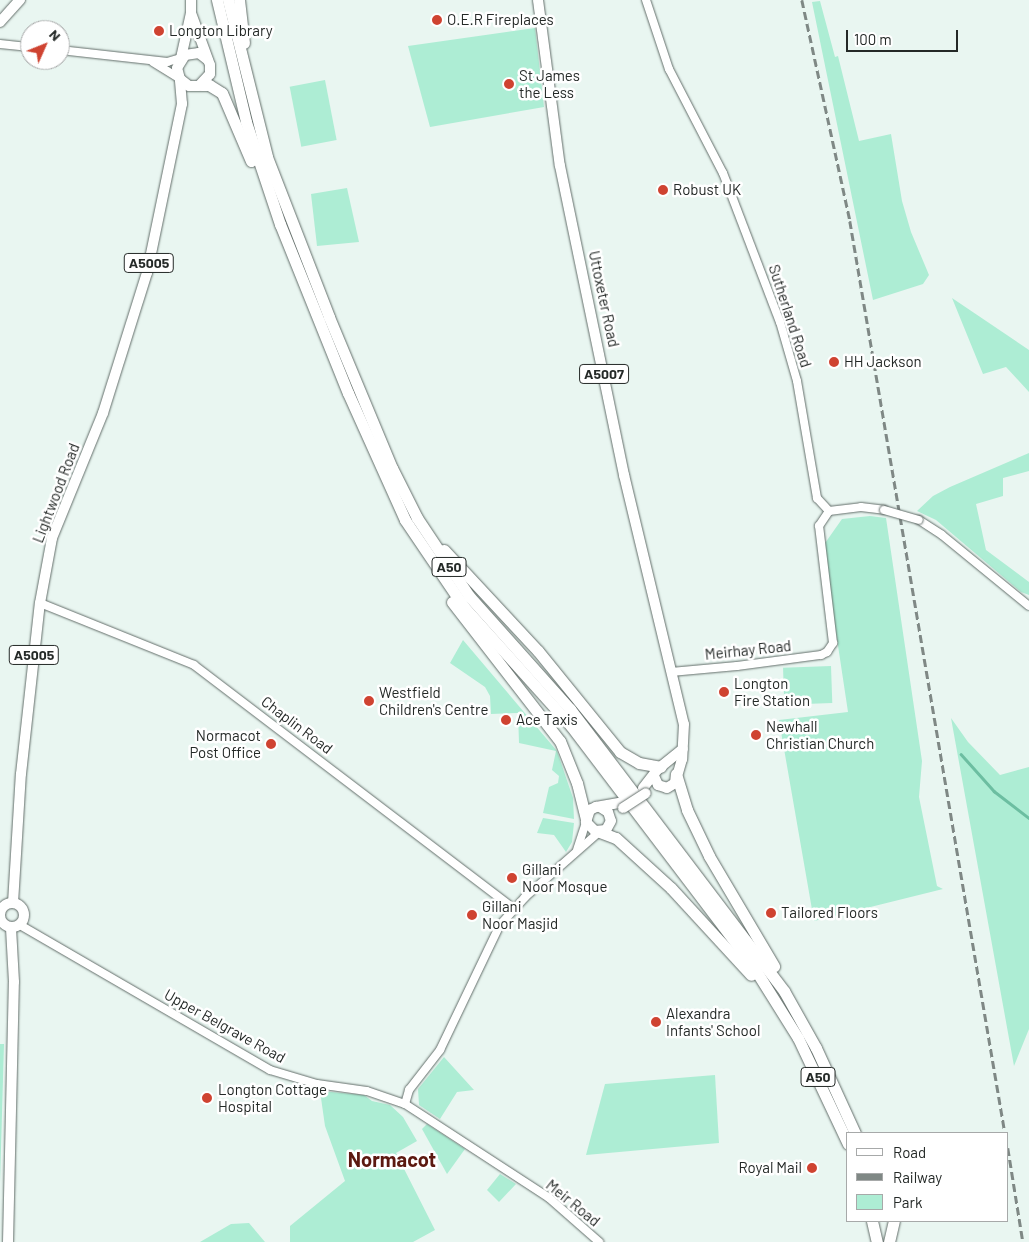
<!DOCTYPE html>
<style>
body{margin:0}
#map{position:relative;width:1029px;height:1242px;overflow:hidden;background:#e9f6f1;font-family:Barlow,sans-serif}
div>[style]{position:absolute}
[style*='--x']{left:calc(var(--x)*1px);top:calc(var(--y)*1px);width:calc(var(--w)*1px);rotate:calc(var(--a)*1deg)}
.green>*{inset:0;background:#adedd4;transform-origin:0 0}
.stream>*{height:2.5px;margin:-1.25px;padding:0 1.25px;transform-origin:1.25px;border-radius:1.25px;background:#6cbea1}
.roads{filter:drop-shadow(0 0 1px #636e6a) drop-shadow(0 0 1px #636e6a)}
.minor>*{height:8px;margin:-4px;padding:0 4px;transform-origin:4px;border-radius:4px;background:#fff}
.major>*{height:10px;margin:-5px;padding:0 5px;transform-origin:5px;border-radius:5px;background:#fff}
.major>.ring{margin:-5px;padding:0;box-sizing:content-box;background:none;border:10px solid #fff;border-radius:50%}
.highway>*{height:11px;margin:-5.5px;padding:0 5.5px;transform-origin:5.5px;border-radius:5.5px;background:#fff}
.rail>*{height:2.5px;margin-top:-1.25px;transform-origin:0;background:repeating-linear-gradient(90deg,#7f8885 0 8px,transparent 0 12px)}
.bridges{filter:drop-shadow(0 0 1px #636e6a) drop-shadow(0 0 1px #636e6a)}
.minor-bridge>*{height:8px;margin:-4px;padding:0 4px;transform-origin:4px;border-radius:4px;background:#fff}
.major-bridge>*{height:10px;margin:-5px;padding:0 5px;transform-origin:5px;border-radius:5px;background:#fff}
.dots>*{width:14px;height:14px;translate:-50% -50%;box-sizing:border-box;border:2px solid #fff;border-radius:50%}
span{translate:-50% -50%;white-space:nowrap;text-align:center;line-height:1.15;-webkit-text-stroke:5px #fff;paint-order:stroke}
.shield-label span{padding:1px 4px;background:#fff;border:1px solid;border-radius:4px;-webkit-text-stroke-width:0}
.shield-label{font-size:14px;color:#242927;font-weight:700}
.poi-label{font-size:15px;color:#242927}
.left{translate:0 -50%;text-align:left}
.right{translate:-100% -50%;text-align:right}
.street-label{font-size:15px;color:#242927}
.district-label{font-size:20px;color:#5c1910;font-weight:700}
.legend{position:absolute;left:846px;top:1132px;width:162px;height:90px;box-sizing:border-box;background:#fff;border:1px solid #a7a9a9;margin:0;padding:6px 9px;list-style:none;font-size:15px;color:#242927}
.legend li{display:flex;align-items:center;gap:10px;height:25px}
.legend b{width:25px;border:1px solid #a7a9a9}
.north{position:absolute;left:20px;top:20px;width:50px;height:50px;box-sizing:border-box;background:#fff;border:1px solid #a7a9a9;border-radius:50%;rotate:46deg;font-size:14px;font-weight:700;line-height:20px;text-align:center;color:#242927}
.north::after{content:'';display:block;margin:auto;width:18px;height:22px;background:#cf4331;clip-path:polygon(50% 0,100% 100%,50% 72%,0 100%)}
.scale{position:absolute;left:846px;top:30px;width:112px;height:22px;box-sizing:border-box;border:2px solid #242927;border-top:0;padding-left:6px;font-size:15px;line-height:18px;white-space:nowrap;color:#242927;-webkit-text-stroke:4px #fff;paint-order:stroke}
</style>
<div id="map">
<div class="green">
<div style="clip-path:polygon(820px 1px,835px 57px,838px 56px,859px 141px,891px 134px,902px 201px,911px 232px,929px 275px,923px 284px,873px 300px,812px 2px)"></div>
<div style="clip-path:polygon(535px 28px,544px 107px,430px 127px,408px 46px)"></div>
<div style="left:325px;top:80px;width:61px;height:36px;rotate:79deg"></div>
<div style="clip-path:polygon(347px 188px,359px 242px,317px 246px,311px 194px)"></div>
<div style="clip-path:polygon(952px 298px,1029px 350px,1029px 392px,1006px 367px,983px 374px)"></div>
<div style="clip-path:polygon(1029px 453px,1029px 471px,1003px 478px,1003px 496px,976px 504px,986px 550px,1029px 582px,1029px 595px,1021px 592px,936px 520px,917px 511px,933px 496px,950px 487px)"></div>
<div style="clip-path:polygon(870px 516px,886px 518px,922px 761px,919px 797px,937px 886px,943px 889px,814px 921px,779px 720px,848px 712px,823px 546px,842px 519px)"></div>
<div style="clip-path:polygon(463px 640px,557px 751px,573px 798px,574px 819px,543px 813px,549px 787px,558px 783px,559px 776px,552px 770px,556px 751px,519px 743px,518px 713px,491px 714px,490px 696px,485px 687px,450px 663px)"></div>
<div style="left:831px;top:666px;width:37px;height:48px;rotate:88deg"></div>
<div style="clip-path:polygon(951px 718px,968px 742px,1000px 775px,1029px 767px,1029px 1029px,1014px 1066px)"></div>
<div style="clip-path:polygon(543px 818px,574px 823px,572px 842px,566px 852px,554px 835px,537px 833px)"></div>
<div style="clip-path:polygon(0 1044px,4px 1044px,0 1183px)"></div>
<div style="clip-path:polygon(444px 1057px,474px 1090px,457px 1092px,440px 1119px,419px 1105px,418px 1089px)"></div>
<div style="clip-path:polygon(715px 1075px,719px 1143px,586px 1155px,605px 1084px)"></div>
<div style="clip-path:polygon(320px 1091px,364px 1095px,372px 1101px,390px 1105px,403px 1117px,417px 1141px,396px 1153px,435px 1230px,413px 1242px,290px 1242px,290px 1226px,345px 1181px,325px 1126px)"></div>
<div style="clip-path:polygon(427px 1124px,465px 1149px,447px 1174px,422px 1129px)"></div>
<div style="clip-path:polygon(500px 1174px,516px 1184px,499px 1202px,487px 1190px)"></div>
<div style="clip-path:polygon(249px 1223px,265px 1242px,200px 1242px,231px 1224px)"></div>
</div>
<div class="stream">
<div style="--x:961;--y:754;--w:50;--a:48.3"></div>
<div style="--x:994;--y:791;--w:44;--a:37.6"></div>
</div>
<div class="roads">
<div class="minor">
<div style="--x:646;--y:0;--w:73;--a:71.6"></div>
<div style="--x:669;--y:69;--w:117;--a:62.6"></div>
<div style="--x:723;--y:173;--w:160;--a:69.1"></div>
<div style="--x:780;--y:322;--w:61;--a:73.9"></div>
<div style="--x:797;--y:381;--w:119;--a:80.3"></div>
<div style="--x:817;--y:498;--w:18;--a:47"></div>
<div style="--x:0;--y:44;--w:30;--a:6"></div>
<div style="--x:60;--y:50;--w:108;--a:6.4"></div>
<div style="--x:167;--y:62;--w:15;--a:-16"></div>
<div style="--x:153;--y:62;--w:31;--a:32"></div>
<div style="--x:829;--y:511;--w:32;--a:-7"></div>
<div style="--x:861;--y:507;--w:23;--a:7"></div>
<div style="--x:919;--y:520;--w:27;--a:33"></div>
<div style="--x:942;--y:535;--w:112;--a:39.2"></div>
<div style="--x:40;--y:603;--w:166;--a:21.9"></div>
<div style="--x:194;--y:665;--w:402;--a:37.3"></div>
<div style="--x:671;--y:672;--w:66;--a:-5.2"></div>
<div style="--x:737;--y:666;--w:85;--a:-7.5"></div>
<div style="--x:821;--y:655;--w:7;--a:-27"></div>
<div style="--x:827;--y:652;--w:11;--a:-56"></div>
<div style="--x:833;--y:643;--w:118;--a:-96.8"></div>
<div style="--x:819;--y:526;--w:18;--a:-56"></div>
<div style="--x:577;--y:850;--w:29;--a:-72"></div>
<div style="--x:20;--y:925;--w:289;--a:30.1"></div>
<div style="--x:270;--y:1070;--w:49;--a:16.6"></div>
<div style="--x:317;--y:1084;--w:50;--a:8"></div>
<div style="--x:367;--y:1091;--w:40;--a:18.9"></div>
<div style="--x:405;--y:1104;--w:172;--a:33.1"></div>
<div style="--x:549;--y:1198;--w:67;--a:41.3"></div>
<div style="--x:405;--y:1104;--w:15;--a:-74"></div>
<div style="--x:409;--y:1090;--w:51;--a:-52.2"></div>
<div style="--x:440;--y:1050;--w:139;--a:-64.4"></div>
<div style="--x:500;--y:925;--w:38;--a:-48"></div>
<div style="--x:525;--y:897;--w:98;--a:-41.3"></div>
</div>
<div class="major">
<div style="--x:538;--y:0;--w:167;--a:82.5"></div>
<div style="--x:560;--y:166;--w:316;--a:78.3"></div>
<div style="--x:624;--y:475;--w:256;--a:76.5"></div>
<div style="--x:684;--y:724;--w:35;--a:93"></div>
<div style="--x:682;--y:759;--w:18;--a:106"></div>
<div style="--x:191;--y:13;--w:55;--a:69.9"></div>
<div style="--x:210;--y:65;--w:9;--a:90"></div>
<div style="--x:210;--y:74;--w:16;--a:133"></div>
<div style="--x:199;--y:86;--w:10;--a:180"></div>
<div style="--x:189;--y:86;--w:11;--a:-142"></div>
<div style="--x:180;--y:79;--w:11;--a:-105"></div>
<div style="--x:177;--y:68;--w:15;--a:-58"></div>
<div style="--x:185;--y:55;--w:14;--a:-8"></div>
<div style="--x:199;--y:53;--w:11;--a:38"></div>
<div style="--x:0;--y:22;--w:30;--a:-48"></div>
<div style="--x:181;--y:58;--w:46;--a:-77.5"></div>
<div style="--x:191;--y:13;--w:13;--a:-90"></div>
<div style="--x:654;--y:776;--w:10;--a:66"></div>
<div style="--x:658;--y:785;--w:9;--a:18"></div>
<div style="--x:667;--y:788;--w:9;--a:-32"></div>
<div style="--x:675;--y:783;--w:9;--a:-84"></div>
<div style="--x:643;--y:788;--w:24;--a:-52"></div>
<div style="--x:658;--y:769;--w:32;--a:-39"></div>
<div style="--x:600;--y:807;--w:9;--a:32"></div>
<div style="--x:608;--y:812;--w:9;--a:72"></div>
<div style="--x:611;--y:821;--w:10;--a:119"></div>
<div style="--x:606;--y:830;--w:11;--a:175"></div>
<div style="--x:595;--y:831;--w:13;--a:-135"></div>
<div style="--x:586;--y:822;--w:13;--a:-72"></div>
<div style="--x:590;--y:810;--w:7;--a:-27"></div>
<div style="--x:596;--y:807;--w:23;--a:-10"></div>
<div class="ring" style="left:0;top:903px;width:14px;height:14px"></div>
<div style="--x:13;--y:903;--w:129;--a:-86.5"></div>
<div style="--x:21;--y:774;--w:172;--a:-83.7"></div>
<div style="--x:40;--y:603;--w:66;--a:-79.5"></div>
<div style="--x:52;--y:538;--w:135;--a:-67.8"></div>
<div style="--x:103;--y:413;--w:147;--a:-72.6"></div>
<div style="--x:147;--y:273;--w:173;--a:-78.3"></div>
<div style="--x:182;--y:104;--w:25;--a:-95"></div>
<div style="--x:8;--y:1242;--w:260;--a:-88.7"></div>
<div style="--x:14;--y:982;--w:54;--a:-93.2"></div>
</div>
<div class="highway">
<div style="--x:217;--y:0;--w:125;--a:76.6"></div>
<div style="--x:246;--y:122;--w:108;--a:71.6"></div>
<div style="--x:280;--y:224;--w:182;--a:68.1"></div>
<div style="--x:348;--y:393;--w:139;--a:65.8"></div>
<div style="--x:405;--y:520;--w:105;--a:55.9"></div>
<div style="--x:464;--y:607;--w:160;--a:48"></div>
<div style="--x:571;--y:726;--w:301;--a:52.8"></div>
<div style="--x:753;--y:966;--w:85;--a:58"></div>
<div style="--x:798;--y:1038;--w:117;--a:64.7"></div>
<div style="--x:228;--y:0;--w:162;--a:76"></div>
<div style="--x:267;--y:157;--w:172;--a:68.8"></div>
<div style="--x:329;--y:317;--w:164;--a:67.4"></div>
<div style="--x:392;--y:468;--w:56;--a:63.4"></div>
<div style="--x:417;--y:518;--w:94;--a:56.3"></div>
<div style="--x:469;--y:596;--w:152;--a:48.2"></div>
<div style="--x:570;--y:709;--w:354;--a:52.8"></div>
<div style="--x:784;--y:991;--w:65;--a:60.7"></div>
<div style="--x:816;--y:1048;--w:94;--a:65.4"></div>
<div style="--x:239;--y:0;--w:43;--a:83.4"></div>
<div style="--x:201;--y:85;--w:8;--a:0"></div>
<div style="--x:209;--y:85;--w:15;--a:32"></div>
<div style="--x:222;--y:93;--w:74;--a:66.9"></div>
<div style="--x:444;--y:550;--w:138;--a:47.1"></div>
<div style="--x:538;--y:651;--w:130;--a:50.9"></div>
<div style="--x:620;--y:752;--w:22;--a:30"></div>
<div style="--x:639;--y:763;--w:22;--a:10"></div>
<div style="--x:452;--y:602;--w:176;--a:52.2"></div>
<div style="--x:560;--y:741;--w:45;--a:68"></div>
<div style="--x:577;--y:783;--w:37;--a:76"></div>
<div style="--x:677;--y:777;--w:34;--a:73"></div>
<div style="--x:687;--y:810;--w:51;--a:64.4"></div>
<div style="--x:709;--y:856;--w:128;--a:59.4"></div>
<div style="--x:600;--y:832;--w:17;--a:21"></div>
<div style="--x:616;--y:838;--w:74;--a:42.3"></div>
<div style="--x:671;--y:888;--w:118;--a:47.4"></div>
<div style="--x:872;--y:1221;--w:22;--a:77"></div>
<div style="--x:889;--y:1242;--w:22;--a:-77"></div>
</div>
</div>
<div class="rail">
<div style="--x:802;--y:0;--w:226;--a:77.7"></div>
<div style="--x:850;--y:221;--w:925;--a:80.35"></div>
<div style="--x:1008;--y:1148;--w:95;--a:80.9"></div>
</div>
<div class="bridges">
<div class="minor-bridge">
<div style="--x:884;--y:510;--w:36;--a:16"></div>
</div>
<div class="major-bridge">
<div style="--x:623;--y:808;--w:27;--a:-33"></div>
</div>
</div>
<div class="dots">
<div style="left:437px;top:20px;background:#cf4331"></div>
<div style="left:159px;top:31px;background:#cf4331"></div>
<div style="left:509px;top:84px;background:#cf4331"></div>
<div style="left:663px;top:190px;background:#cf4331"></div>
<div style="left:834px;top:362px;background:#cf4331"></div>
<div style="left:724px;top:692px;background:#cf4331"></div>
<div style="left:369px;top:701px;background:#cf4331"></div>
<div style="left:506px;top:720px;background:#cf4331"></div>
<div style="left:756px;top:735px;background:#cf4331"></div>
<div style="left:271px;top:744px;background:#cf4331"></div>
<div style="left:512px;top:878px;background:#cf4331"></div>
<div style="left:771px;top:913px;background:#cf4331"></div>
<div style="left:472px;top:915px;background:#cf4331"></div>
<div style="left:656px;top:1022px;background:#cf4331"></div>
<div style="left:207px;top:1098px;background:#cf4331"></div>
<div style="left:812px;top:1168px;background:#cf4331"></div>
</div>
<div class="shield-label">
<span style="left:149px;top:263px">A5005</span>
<span style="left:604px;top:374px">A5007</span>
<span style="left:449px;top:567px">A50</span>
<span style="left:34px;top:655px">A5005</span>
<span style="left:818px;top:1077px">A50</span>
</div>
<div class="poi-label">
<span class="left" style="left:447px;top:20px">O.E.R Fireplaces</span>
<span class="left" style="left:169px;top:31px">Longton Library</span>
<span class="left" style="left:519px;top:84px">St James<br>the Less</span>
<span class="left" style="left:673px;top:190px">Robust UK</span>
<span class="left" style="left:844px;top:362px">HH Jackson</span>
<span class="left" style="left:734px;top:692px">Longton<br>Fire Station</span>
<span class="left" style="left:379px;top:701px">Westfield<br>Children's Centre</span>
<span class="left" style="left:516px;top:720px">Ace Taxis</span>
<span class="left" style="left:766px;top:735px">Newhall<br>Christian Church</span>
<span class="right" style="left:261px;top:744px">Normacot<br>Post Office</span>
<span class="left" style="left:522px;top:878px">Gillani<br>Noor Mosque</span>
<span class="left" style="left:482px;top:915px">Gillani<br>Noor Masjid</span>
<span class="left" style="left:781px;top:913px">Tailored Floors</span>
<span class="left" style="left:666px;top:1022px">Alexandra<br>Infants' School</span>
<span class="left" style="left:218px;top:1098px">Longton Cottage<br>Hospital</span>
<span class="right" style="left:802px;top:1168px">Royal Mail</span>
</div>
<div class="street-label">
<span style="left:604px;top:299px;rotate:78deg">Uttoxeter Road</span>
<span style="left:790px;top:316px;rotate:72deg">Sutherland Road</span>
<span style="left:56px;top:493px;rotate:-69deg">Lightwood Road</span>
<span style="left:748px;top:650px;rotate:-6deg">Meirhay Road</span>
<span style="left:297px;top:725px;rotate:37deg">Chaplin Road</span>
<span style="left:225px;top:1026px;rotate:29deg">Upper Belgrave Road</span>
<span style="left:573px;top:1203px;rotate:39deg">Meir Road</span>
</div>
<div class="district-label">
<span style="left:392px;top:1159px">Normacot</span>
</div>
<ul class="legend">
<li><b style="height:6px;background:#fff"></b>Road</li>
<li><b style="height:6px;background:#7f8885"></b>Railway</li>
<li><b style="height:14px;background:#adedd4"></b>Park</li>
</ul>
<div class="north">N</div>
<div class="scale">100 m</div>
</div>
